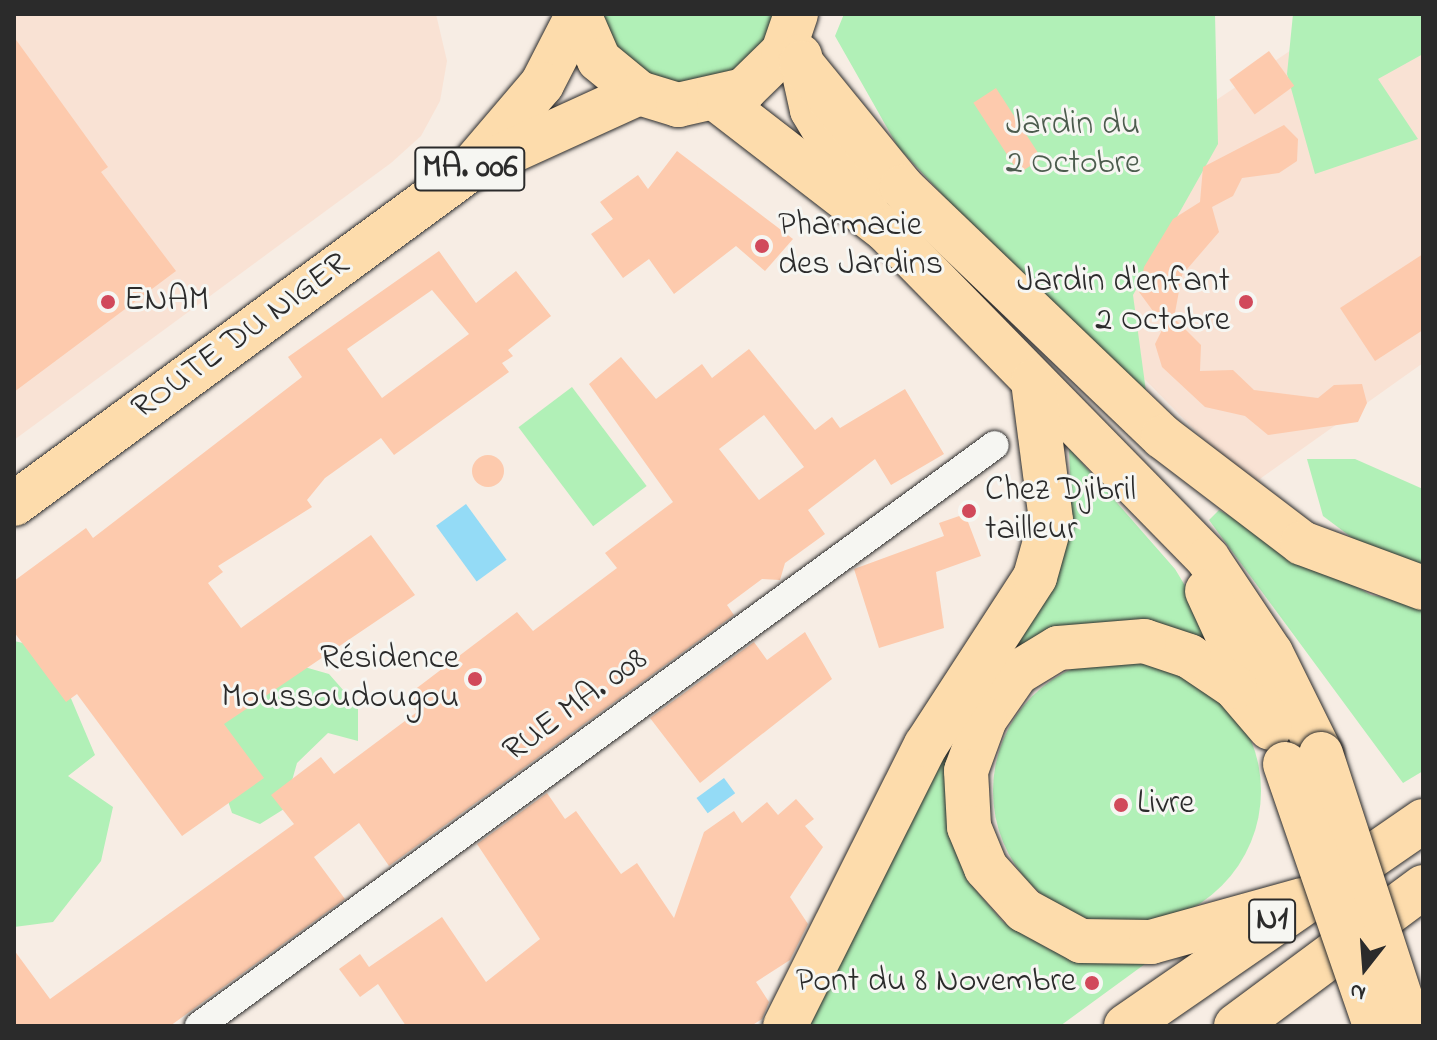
<!DOCTYPE html>
<meta charset="utf-8">
<style>
body{margin:0}
#map{position:relative;width:1437px;height:1040px;overflow:hidden;background:#f7ede4;font-family:"Indie Flower",sans-serif}
div>[style]{position:absolute}
[style*='--x']{left:calc(var(--x)*1px);top:calc(var(--y)*1px);width:calc(var(--w)*1px);rotate:calc(var(--a)*1deg)}
.built>*{inset:0;background:#f9e2d4}
.green>*{inset:0;background:#b1f0b7;transform-origin:0 0}
.round{border-radius:50%}
.water>*{inset:0;background:#94dbf6;transform-origin:0 0}
.building>*{inset:0;background:#fdcaad;transform-origin:0 0}
.roads{filter:drop-shadow(0 0 2px #2b2b2b) drop-shadow(0 0 2px #2b2b2b)}
.minor>*{height:28px;margin:-14px;padding:0 14px;transform-origin:14px;border-radius:14px;background:#f6f6f2}
.primary>*{height:44px;margin:-22px;padding:0 22px;transform-origin:22px;border-radius:22px;background:#fddcac}
.trunk>*{height:44px;margin:-22px;padding:0 22px;transform-origin:22px;border-radius:22px;background:#fddcac}
.bridges{filter:drop-shadow(0 0 2px #2b2b2b) drop-shadow(0 0 2px #2b2b2b)}
.primary-bridge>*{height:44px;margin:-22px;padding:0 22px;transform-origin:22px;border-radius:22px;background:#fddcac}
.dots>*{width:22px;height:22px;translate:-50% -50%;box-sizing:border-box;border:4px solid #f6f6f2;border-radius:50%}
span{translate:-50% -50%;white-space:nowrap;text-align:center;line-height:1.15;-webkit-text-stroke:6px #f6f6f2;paint-order:stroke}
.shield-label span{padding:2px 6px;background:#f6f6f2;border:2px solid;border-radius:6px;-webkit-text-stroke-width:0}
.shield-label{font-size:32px;color:#2b2b2b;font-weight:700}
.park-label{font-size:34px;color:#4c5c4e}
.poi-label{font-size:34px;color:#2b2b2b}
.left{translate:0 -50%;text-align:left}
.right{translate:-100% -50%;text-align:right}
.street-label{font-size:34px;color:#2b2b2b}
.frame{position:absolute;inset:0;border:16px solid #2b2b2b;pointer-events:none}
.north{position:absolute;left:1325px;top:928px;width:80px;height:80px;-webkit-text-stroke:6px #f6f6f2;paint-order:stroke;rotate:197deg;font-size:22px;font-weight:700;line-height:32px;text-align:center;color:#2b2b2b}
.north::after{content:'';display:block;margin:auto;width:28px;height:36px;background:#2b2b2b;clip-path:polygon(50% 0,100% 100%,50% 72%,0 100%)}
</style>
<div id="map">
<div class="built">
<div style="clip-path:polygon(14px 14px,436px 14px,447px 61px,440px 101px,421px 136px,391px 163px,14px 440px)"></div>
<div style="clip-path:polygon(1345px 14px,1423px 14px,1423px 363px,1250px 486px,1007px 240px)"></div>
</div>
<div class="green">
<div style="clip-path:polygon(597px 14px,782px 14px,752px 66px,672px 88px,617px 56px)"></div>
<div style="clip-path:polygon(844px 14px,1215px 14px,1218px 144px,1133px 295px,1147px 399px,1142px 409px,898px 147px,835px 36px)"></div>
<div style="clip-path:polygon(1293px 14px,1423px 14px,1423px 54px,1378px 79px,1418px 139px,1315px 174px,1287px 74px)"></div>
<div style="left:572px;top:387px;width:124px;height:67px;rotate:53deg"></div>
<div style="clip-path:polygon(1069px 448px,1175px 569px,1235px 668px,1187px 638px,997px 661px,1072px 520px)"></div>
<div style="clip-path:polygon(1307px 459px,1355px 459px,1423px 489px,1423px 566px,1367px 549px,1323px 516px)"></div>
<div style="clip-path:polygon(1219px 510px,1371px 595px,1423px 604px,1423px 771px,1403px 783px,1209px 520px)"></div>
<div style="clip-path:polygon(14px 641px,50px 649px,95px 755px,68px 776px,113px 807px,101px 861px,53px 922px,14px 927px)"></div>
<div class="round" style="left:993px;top:657px;width:268px;height:268px"></div>
<div style="clip-path:polygon(294px 664px,329px 674px,358px 707px,358px 741px,328px 733px,297px 763px,284px 809px,260px 824px,232px 813px,215px 762px,207px 701px)"></div>
<div style="clip-path:polygon(964px 719px,948px 828px,967px 880px,1003px 922px,1051px 950px,1105px 961px,1160px 953px,1060px 1026px,805px 1026px)"></div>
</div>
<div class="water">
<div style="left:466px;top:504px;width:69px;height:37px;rotate:54deg"></div>
<div style="left:724px;top:778px;width:19px;height:34px;rotate:54deg"></div>
</div>
<div class="building">
<div style="clip-path:polygon(14px 37px,108px 167px,101px 172px,176px 271px,14px 392px)"></div>
<div style="left:1269px;top:51px;width:43px;height:49px;rotate:54deg"></div>
<div style="left:996px;top:88px;width:84px;height:27px;rotate:57deg"></div>
<div style="clip-path:polygon(1284px 125px,1298px 139px,1297px 161px,1279px 173px,1242px 178px,1233px 196px,1212px 207px,1219px 232px,1182px 275px,1174px 318px,1201px 345px,1200px 371px,1233px 370px,1254px 390px,1318px 398px,1334px 385px,1362px 384px,1367px 403px,1358px 422px,1268px 435px,1245px 416px,1205px 407px,1162px 367px,1155px 344px,1164px 326px,1139px 292px,1144px 267px,1173px 219px,1200px 202px,1203px 167px)"></div>
<div style="clip-path:polygon(677px 151px,793px 239px,765px 271px,736px 246px,674px 294px,649px 259px,623px 278px,591px 234px,613px 219px,600px 202px,638px 175px,648px 189px)"></div>
<div style="clip-path:polygon(evenodd,439px 251px,476px 303px,516px 271px,551px 316px,508px 350px,513px 356px,502px 363px,509px 372px,394px 455px,381px 438px,325px 478px,307px 500px,312px 507px,218px 566px,223px 572px,208px 583px,241px 628px,371px 535px,415px 595px,224px 724px,264px 778px,182px 836px,77px 694px,66px 702px,14px 632px,14px 581px,86px 528px,93px 538px,302px 377px,288px 357px,439px 251px,432px 290px,469px 334px,382px 398px,347px 349px,432px 290px)"></div>
<div style="clip-path:polygon(1423px 254px,1423px 330px,1375px 361px,1340px 308px)"></div>
<div style="clip-path:polygon(evenodd,749px 349px,815px 430px,832px 417px,840px 428px,905px 389px,944px 454px,891px 485px,875px 459px,808px 510px,825px 534px,785px 563px,780px 580px,762px 579px,727px 605px,734px 615px,389px 866px,359px 823px,314px 857px,345px 899px,170px 1026px,14px 1026px,14px 950px,50px 999px,294px 824px,271px 795px,321px 757px,334px 774px,417px 712px,405px 697px,517px 612px,533px 631px,617px 568px,605px 553px,673px 502px,589px 384px,621px 357px,656px 399px,702px 364px,712px 378px,749px 349px,764px 415px,804px 467px,759px 500px,719px 449px,764px 415px)"></div>
<div class="round" style="left:472px;top:455px;width:32px;height:32px"></div>
<div style="clip-path:polygon(965px 514px,981px 556px,936px 572px,944px 628px,879px 648px,854px 569px,944px 536px,939px 523px)"></div>
<div style="clip-path:polygon(805px 632px,832px 679px,700px 783px,650px 718px,754px 642px,767px 660px)"></div>
<div style="clip-path:polygon(547px 793px,565px 819px,576px 811px,621px 874px,637px 863px,674px 918px,704px 832px,734px 811px,742px 823px,767px 802px,778px 815px,796px 799px,814px 819px,805px 826px,823px 847px,790px 897px,808px 924px,790px 960px,756px 982px,769px 1002px,762px 1019px,751px 1026px,406px 1026px,378px 984px,360px 997px,339px 969px,360px 954px,369px 967px,442px 917px,486px 982px,540px 939px,477px 844px)"></div>
</div>
<div class="roads">
<div class="minor">
<div style="--x:199;--y:1026;--w:985;--a:-36.13"></div>
</div>
<div class="primary">
<div style="--x:578;--y:14;--w:79;--a:117.2"></div>
<div style="--x:542;--y:84;--w:114;--a:130.4"></div>
<div style="--x:468;--y:171;--w:188;--a:-24.5"></div>
<div style="--x:579;--y:14;--w:50;--a:66.5"></div>
<div style="--x:599;--y:60;--w:52;--a:39.5"></div>
<div style="--x:639;--y:93;--w:41;--a:17.1"></div>
<div style="--x:678;--y:105;--w:68;--a:-12.8"></div>
<div style="--x:744;--y:90;--w:54;--a:-44.3"></div>
<div style="--x:783;--y:52;--w:40;--a:-71.1"></div>
<div style="--x:800;--y:56;--w:55;--a:77.5"></div>
<div style="--x:812;--y:110;--w:104;--a:59.2"></div>
<div style="--x:719;--y:101;--w:212;--a:37.7"></div>
<div style="--x:887;--y:231;--w:459;--a:45.6"></div>
<div style="--x:1208;--y:559;--w:113;--a:56.2"></div>
<div style="--x:1271;--y:653;--w:113;--a:63.7"></div>
<div style="--x:14;--y:504;--w:563;--a:-36.26"></div>
<div style="--x:1207;--y:591;--w:139;--a:65.3"></div>
</div>
<div class="trunk">
<div style="--x:801;--y:63;--w:160;--a:50.8"></div>
<div style="--x:902;--y:187;--w:361;--a:43.8"></div>
<div style="--x:1163;--y:437;--w:175;--a:37.3"></div>
<div style="--x:1302;--y:543;--w:129;--a:20.4"></div>
<div style="--x:1270;--y:728;--w:54;--a:-130.5"></div>
<div style="--x:1235;--y:687;--w:55;--a:-146"></div>
<div style="--x:1189;--y:656;--w:47;--a:-161.6"></div>
<div style="--x:1144;--y:641;--w:86;--a:175.3"></div>
<div style="--x:1058;--y:648;--w:48;--a:148.6"></div>
<div style="--x:1017;--y:673;--w:56;--a:124.8"></div>
<div style="--x:985;--y:719;--w:55;--a:110.1"></div>
<div style="--x:966;--y:771;--w:56;--a:86.9"></div>
<div style="--x:969;--y:827;--w:44;--a:67.5"></div>
<div style="--x:986;--y:868;--w:57;--a:47.9"></div>
<div style="--x:1024;--y:910;--w:65;--a:28.5"></div>
<div style="--x:1081;--y:941;--w:70;--a:0.8"></div>
<div style="--x:1151;--y:942;--w:157;--a:-15.5"></div>
<div style="--x:785;--y:1026;--w:314;--a:-63.4"></div>
<div style="--x:926;--y:745;--w:200;--a:-57"></div>
<div style="--x:1035;--y:577;--w:59;--a:-74.3"></div>
<div style="--x:1051;--y:520;--w:140;--a:-97.4"></div>
<div style="--x:1126;--y:1026;--w:361;--a:-34.6"></div>
<div style="--x:1236;--y:1026;--w:233;--a:-36.6"></div>
</div>
</div>
<div class="bridges">
<div class="primary-bridge">
<div style="--x:1321;--y:754;--w:286;--a:71.9"></div>
<div style="--x:1285;--y:764;--w:277;--a:71"></div>
</div>
</div>
<div class="dots">
<div style="left:762px;top:246px;background:#d1495b"></div>
<div style="left:108px;top:302px;background:#d1495b"></div>
<div style="left:1246px;top:302px;background:#d1495b"></div>
<div style="left:969px;top:511px;background:#d1495b"></div>
<div style="left:475px;top:679px;background:#d1495b"></div>
<div style="left:1121px;top:805px;background:#d1495b"></div>
<div style="left:1092px;top:983px;background:#d1495b"></div>
</div>
<div class="shield-label">
<span style="left:470px;top:169px">MA. 006</span>
<span style="left:1272px;top:921px">N1</span>
</div>
<div class="park-label">
<span style="left:1073px;top:145px">Jardin du<br>2 Octobre</span>
</div>
<div class="poi-label">
<span class="left" style="left:778px;top:246px">Pharmacie<br>des Jardins</span>
<span class="right" style="left:1230px;top:302px">Jardin d'enfant<br>2 Octobre</span>
<span class="left" style="left:124px;top:302px">ENAM</span>
<span class="left" style="left:985px;top:511px">Chez Djibril<br>tailleur</span>
<span class="right" style="left:459px;top:679px">Résidence<br>Moussoudougou</span>
<span class="left" style="left:1137px;top:805px">Livre</span>
<span class="right" style="left:1076px;top:983px">Pont du 8 Novembre</span>
</div>
<div class="street-label">
<span style="left:241px;top:337px;rotate:-36deg">ROUTE DU NIGER</span>
<span style="left:576px;top:706px;rotate:-36deg">RUE MA. 008</span>
</div>
<div class="frame"></div>
<div class="north">N</div>
</div>
